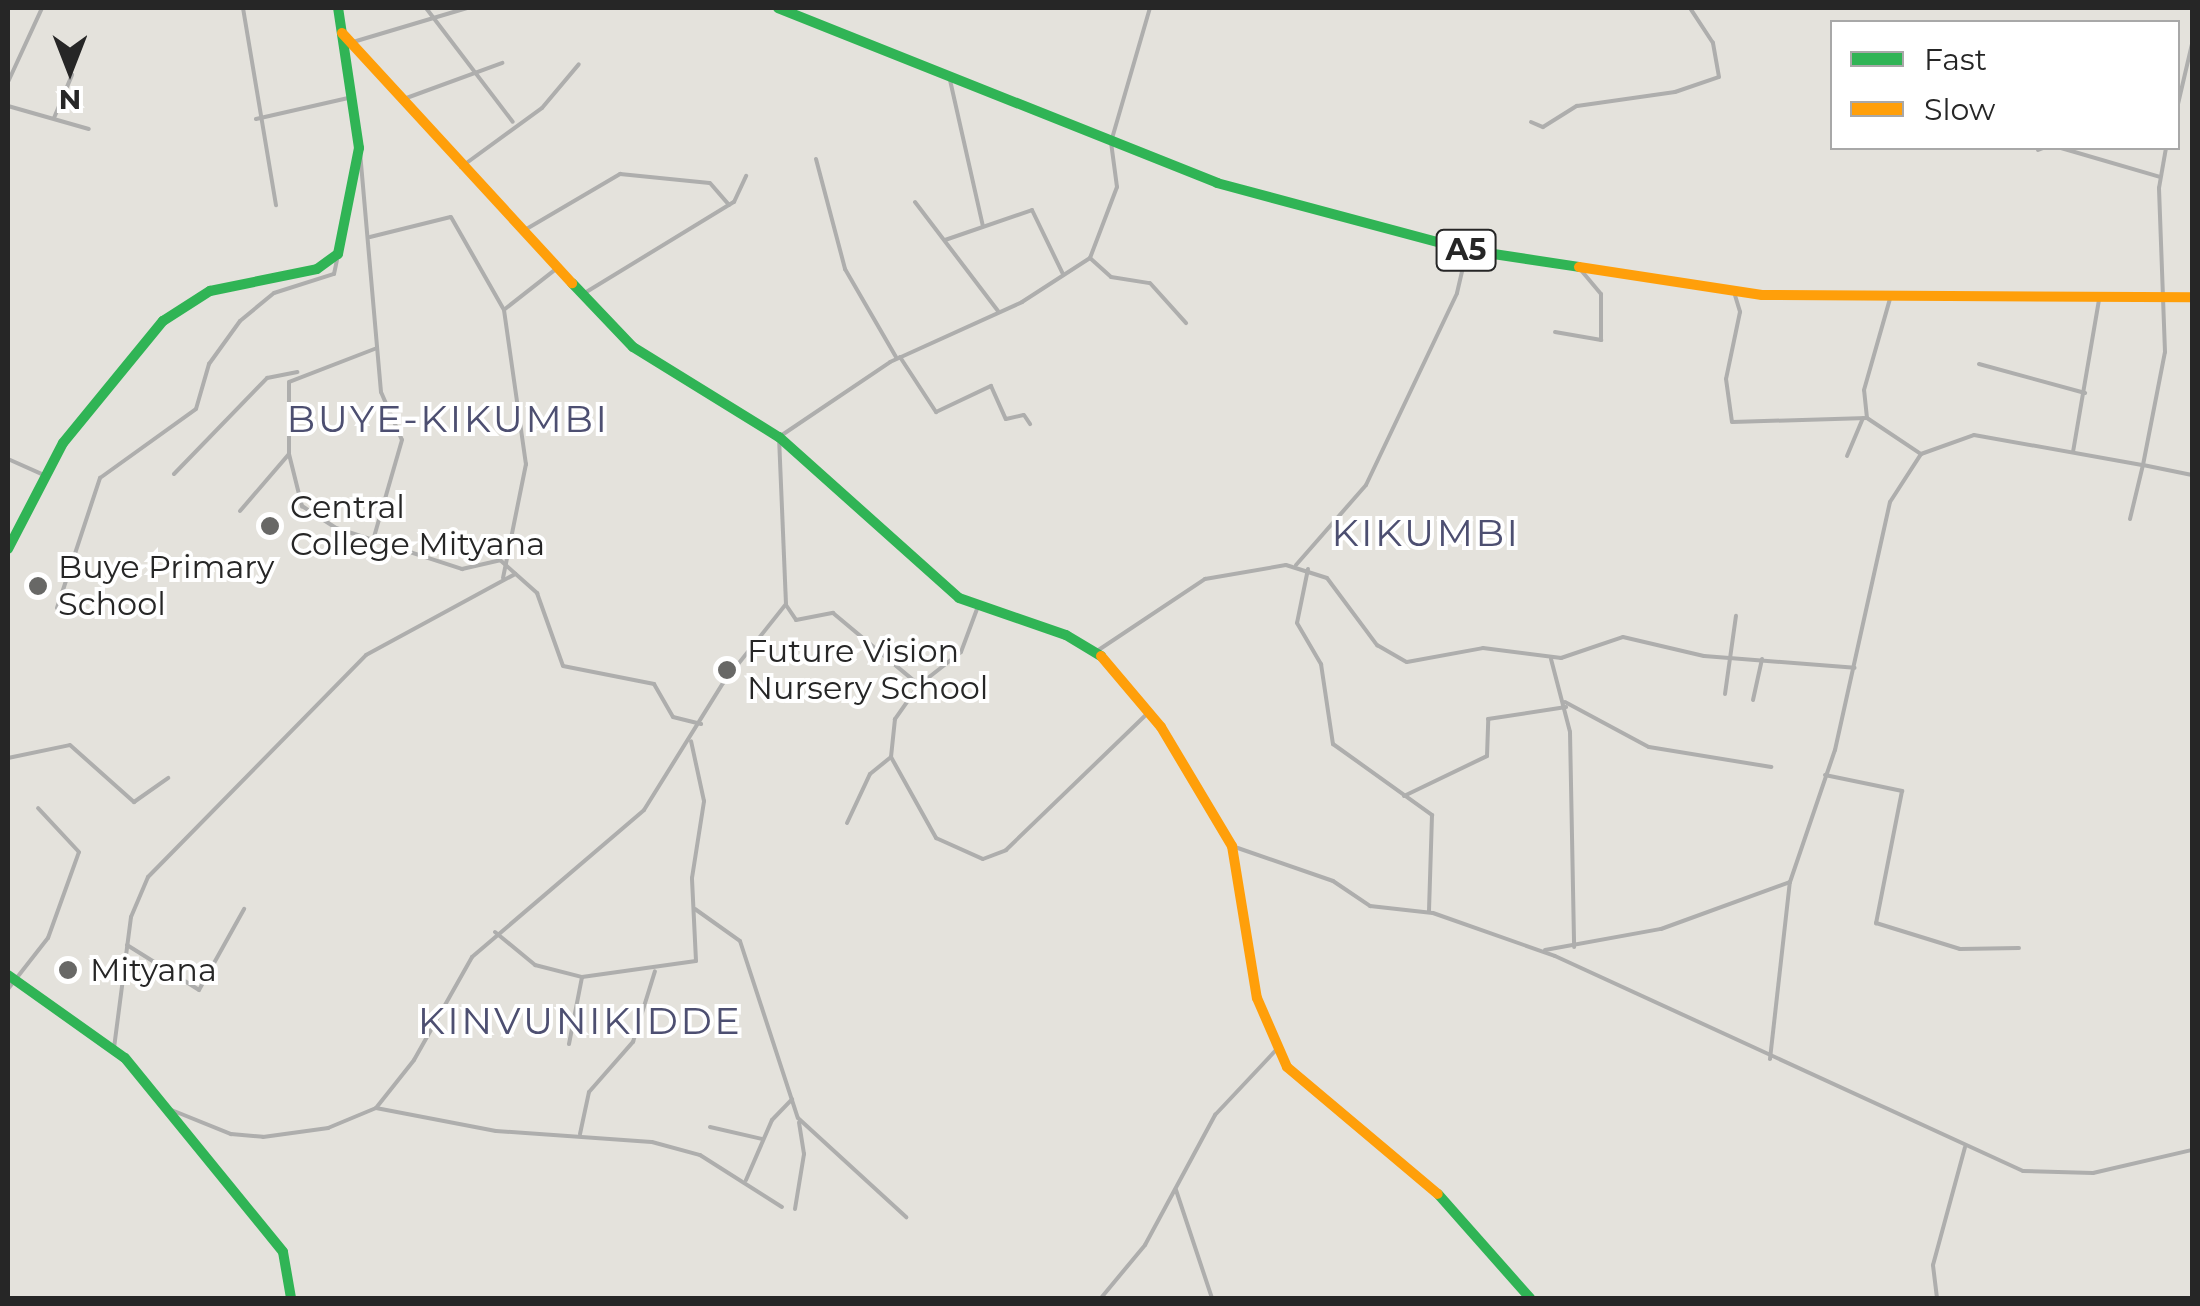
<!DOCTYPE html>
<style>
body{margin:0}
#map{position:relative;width:2200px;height:1306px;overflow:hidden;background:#e4e2dc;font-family:Montserrat,sans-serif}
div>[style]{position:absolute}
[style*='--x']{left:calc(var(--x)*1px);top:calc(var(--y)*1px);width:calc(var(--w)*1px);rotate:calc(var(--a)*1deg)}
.street>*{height:4px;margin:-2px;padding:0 2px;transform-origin:2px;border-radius:2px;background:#aeaead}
.fast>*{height:10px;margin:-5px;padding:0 5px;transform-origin:5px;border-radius:5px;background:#30b455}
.slow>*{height:10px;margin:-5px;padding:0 5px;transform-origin:5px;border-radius:5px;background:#ff9f0a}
.dots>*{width:28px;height:28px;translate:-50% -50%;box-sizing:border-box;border:5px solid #fff;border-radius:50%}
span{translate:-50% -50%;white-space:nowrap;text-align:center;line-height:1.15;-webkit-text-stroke:8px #fff;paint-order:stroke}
.shield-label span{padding:2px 8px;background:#fff;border:2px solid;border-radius:8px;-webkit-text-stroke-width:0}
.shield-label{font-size:30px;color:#262626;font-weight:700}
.poi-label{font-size:32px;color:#262626}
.left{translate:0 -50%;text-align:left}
.quarter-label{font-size:38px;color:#4d4f71;letter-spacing:2.5px}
.frame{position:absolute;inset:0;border:10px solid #262626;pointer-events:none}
.legend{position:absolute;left:1830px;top:20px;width:350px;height:130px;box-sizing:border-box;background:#fff;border:2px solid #a8a8a8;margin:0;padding:12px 18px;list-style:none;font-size:30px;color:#262626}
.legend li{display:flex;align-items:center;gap:20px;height:50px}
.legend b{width:50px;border:2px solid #a8a8a8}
.north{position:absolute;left:20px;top:20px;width:100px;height:100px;-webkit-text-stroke:8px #fff;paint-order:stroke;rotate:180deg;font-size:28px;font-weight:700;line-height:40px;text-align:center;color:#262626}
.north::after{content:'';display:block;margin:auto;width:35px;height:45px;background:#262626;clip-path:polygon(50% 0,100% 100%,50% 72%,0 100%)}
</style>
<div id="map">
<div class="street">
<div style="--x:243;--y:8;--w:200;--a:80.5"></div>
<div style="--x:426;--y:8;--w:143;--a:52.7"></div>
<div style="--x:353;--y:42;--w:119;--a:-16.6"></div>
<div style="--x:950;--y:80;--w:150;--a:77.3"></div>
<div style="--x:8;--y:82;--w:81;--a:-65.3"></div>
<div style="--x:401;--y:100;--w:108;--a:-20.1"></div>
<div style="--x:2178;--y:104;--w:62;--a:-76.9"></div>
<div style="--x:8;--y:106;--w:84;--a:15.9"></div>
<div style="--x:54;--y:118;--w:47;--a:-67.3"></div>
<div style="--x:256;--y:119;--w:99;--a:-12.8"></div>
<div style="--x:1531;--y:122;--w:13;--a:23"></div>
<div style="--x:1543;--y:127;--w:40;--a:-32"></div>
<div style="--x:1577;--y:106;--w:99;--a:-8.1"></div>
<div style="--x:1675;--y:92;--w:46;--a:-18.8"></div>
<div style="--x:1719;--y:77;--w:35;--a:-100"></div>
<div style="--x:1713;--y:43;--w:42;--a:-123.3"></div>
<div style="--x:2061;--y:148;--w:103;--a:16.3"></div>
<div style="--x:2038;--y:150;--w:5;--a:-22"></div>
<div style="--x:360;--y:152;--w:241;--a:85"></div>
<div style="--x:381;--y:392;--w:52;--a:66.4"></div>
<div style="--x:402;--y:440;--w:101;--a:106.1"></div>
<div style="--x:816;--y:159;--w:114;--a:75.2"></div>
<div style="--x:845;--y:269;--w:102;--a:59.9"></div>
<div style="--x:461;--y:167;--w:100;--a:-36.1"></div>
<div style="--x:542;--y:108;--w:57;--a:-49.9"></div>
<div style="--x:915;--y:202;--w:137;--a:52.7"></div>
<div style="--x:523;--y:231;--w:113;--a:-30.4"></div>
<div style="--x:620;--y:174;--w:90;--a:5.7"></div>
<div style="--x:710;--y:183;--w:29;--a:49"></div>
<div style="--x:370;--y:237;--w:83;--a:-13.9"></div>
<div style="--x:451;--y:217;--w:107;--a:60.3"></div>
<div style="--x:504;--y:310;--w:156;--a:81.9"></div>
<div style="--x:526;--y:464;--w:116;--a:101.4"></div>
<div style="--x:945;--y:240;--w:92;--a:-19"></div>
<div style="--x:1032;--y:210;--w:71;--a:64.2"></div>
<div style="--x:1090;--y:258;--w:28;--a:42"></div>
<div style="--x:1111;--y:277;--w:39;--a:9"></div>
<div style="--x:1150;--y:283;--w:54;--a:48"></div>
<div style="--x:1734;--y:292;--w:21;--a:73"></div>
<div style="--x:1740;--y:312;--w:68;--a:101.8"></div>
<div style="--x:1726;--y:379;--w:43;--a:82.1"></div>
<div style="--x:1732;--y:422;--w:135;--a:-1.7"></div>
<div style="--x:1867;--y:418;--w:65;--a:33.7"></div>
<div style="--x:583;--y:294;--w:177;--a:-31.4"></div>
<div style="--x:734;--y:202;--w:29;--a:-65"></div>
<div style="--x:505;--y:309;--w:65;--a:-38.1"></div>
<div style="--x:1555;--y:332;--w:47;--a:9.9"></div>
<div style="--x:1601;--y:340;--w:46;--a:-90"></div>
<div style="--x:1601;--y:294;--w:30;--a:-130"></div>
<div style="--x:377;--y:348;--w:94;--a:158.9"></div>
<div style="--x:289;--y:382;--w:72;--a:90"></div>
<div style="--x:289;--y:454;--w:54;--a:76"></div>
<div style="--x:302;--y:506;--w:40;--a:32.9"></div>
<div style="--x:336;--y:528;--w:133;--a:18"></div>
<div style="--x:462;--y:569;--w:39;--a:-13"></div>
<div style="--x:500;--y:560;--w:50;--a:41.7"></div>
<div style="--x:537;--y:593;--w:77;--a:70.4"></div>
<div style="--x:563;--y:666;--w:93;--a:11.2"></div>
<div style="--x:654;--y:684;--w:38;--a:60"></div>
<div style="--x:673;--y:717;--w:29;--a:14"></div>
<div style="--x:900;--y:357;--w:66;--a:56.8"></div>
<div style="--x:936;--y:412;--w:61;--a:-25.3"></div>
<div style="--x:991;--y:386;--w:36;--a:66"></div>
<div style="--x:1006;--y:419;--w:18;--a:-13"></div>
<div style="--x:1024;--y:415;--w:11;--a:56"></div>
<div style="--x:1979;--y:364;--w:110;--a:15.3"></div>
<div style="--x:1867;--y:418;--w:28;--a:-96"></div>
<div style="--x:1864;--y:390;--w:95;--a:-74.1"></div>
<div style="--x:2073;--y:452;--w:154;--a:-80.3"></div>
<div style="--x:1847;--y:456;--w:41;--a:-67.2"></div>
<div style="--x:8;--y:459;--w:39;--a:24"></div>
<div style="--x:174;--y:474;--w:134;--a:-45.9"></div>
<div style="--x:267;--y:378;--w:31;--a:-11"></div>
<div style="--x:240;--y:511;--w:75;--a:-49.3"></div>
<div style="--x:2130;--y:519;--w:56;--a:-76.5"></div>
<div style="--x:2143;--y:465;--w:50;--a:11.5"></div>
<div style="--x:1296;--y:565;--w:106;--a:-48.8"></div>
<div style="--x:1366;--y:485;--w:212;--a:-64.6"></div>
<div style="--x:1457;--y:293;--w:44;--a:-76.9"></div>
<div style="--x:1308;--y:569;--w:55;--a:101.5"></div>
<div style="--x:1297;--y:623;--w:48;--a:59.7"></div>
<div style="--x:1321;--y:664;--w:81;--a:81.5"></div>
<div style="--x:1333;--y:744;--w:122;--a:35.6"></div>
<div style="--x:1432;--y:815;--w:97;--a:91.8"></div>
<div style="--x:786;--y:605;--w:18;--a:56"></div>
<div style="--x:796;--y:620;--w:38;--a:-11"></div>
<div style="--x:833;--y:613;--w:112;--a:39.9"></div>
<div style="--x:57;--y:608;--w:137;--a:-71.7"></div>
<div style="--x:100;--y:478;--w:118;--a:-35.7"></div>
<div style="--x:196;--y:409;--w:47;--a:-73.9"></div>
<div style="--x:209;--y:364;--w:53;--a:-54.2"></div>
<div style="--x:240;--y:321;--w:44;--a:-39.5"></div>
<div style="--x:274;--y:293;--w:63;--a:-17.6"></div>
<div style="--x:334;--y:274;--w:19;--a:-78"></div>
<div style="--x:977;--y:609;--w:46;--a:110.4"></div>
<div style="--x:961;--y:652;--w:53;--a:141.8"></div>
<div style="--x:919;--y:685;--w:42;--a:125.2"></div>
<div style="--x:895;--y:719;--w:38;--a:96"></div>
<div style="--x:891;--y:757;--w:93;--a:60.9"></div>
<div style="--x:936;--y:838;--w:51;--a:24.1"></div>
<div style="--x:983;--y:859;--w:25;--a:-21"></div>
<div style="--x:1006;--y:850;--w:199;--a:-44"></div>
<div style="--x:1097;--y:651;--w:130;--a:-33.7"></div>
<div style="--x:1205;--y:579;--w:82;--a:-9.8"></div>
<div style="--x:1286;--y:565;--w:43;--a:17.6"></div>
<div style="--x:1327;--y:578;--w:84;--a:53.3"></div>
<div style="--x:1377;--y:645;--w:34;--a:30"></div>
<div style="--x:1407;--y:662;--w:77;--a:-10.4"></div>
<div style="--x:1483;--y:648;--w:79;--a:7.3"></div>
<div style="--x:1561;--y:658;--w:65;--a:-18.7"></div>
<div style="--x:1623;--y:637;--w:83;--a:13.2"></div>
<div style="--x:1704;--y:656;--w:151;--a:4.5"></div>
<div style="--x:1551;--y:659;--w:75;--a:75.4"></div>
<div style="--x:1570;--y:732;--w:215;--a:88.9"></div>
<div style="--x:1725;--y:694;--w:79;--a:-82"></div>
<div style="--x:1753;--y:700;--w:42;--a:-77.6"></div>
<div style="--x:1565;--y:702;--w:95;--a:28.2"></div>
<div style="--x:1649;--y:747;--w:124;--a:9.3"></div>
<div style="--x:8;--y:758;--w:63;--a:-11.8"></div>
<div style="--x:70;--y:745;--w:86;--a:41.7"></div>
<div style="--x:134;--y:802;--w:42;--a:-35.2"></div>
<div style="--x:1825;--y:775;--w:79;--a:11.7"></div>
<div style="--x:1902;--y:791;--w:135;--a:101.1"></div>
<div style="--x:1876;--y:923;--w:88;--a:17.2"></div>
<div style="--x:1960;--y:949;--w:59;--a:-1"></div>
<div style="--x:1404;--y:796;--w:92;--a:-25.7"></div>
<div style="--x:1487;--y:756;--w:37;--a:-88"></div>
<div style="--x:1488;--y:719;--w:79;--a:-8.7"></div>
<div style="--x:847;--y:823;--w:54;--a:-64.9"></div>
<div style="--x:870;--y:774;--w:27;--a:-39"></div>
<div style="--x:1232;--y:846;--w:107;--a:19.1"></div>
<div style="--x:1333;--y:881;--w:45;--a:34"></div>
<div style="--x:1370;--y:906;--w:63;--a:6.3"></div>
<div style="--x:1433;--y:913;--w:129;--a:19.4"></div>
<div style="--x:1555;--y:956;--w:515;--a:24.67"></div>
<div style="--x:2023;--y:1171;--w:70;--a:1.6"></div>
<div style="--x:2093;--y:1173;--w:102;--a:-13.1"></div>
<div style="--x:695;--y:909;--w:55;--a:35.4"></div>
<div style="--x:740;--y:941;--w:186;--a:71.9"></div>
<div style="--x:798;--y:1118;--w:147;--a:42.5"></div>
<div style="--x:495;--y:932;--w:52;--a:39.5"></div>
<div style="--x:535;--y:965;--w:49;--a:14.3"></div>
<div style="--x:582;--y:977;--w:115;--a:-8"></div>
<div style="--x:696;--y:961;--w:83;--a:-92.8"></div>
<div style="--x:692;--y:878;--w:78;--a:-81.1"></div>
<div style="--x:704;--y:801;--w:61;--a:-102.2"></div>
<div style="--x:127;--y:945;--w:85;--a:32"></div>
<div style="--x:199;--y:990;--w:93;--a:-60.9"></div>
<div style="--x:1545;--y:950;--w:118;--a:-10.3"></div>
<div style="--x:1661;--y:929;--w:137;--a:-20"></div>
<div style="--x:8;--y:989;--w:65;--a:-51.9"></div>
<div style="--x:48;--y:938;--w:91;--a:-70.2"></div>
<div style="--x:79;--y:852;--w:60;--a:-133"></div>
<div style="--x:569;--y:1044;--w:68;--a:-79"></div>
<div style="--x:114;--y:1048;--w:132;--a:-82.6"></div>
<div style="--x:131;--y:917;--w:43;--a:-67"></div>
<div style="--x:148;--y:877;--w:311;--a:-45.5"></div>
<div style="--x:366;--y:655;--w:170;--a:-28.5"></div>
<div style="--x:1770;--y:1059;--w:178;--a:-83.6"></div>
<div style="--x:1790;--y:882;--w:139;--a:-71.2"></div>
<div style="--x:1835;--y:750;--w:254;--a:-77.5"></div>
<div style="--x:1890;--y:502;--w:57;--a:-57.1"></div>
<div style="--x:1921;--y:454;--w:56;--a:-19.7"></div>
<div style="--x:1974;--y:435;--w:172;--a:10.1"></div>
<div style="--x:2143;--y:465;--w:115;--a:-79"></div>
<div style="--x:2165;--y:352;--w:164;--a:-92.1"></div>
<div style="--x:2159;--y:188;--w:41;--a:-80.1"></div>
<div style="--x:376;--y:1108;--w:122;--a:10.9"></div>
<div style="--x:496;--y:1131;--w:156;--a:4"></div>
<div style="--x:652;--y:1142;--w:50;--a:15.2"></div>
<div style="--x:700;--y:1155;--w:97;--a:32.4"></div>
<div style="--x:169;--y:1109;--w:67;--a:22"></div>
<div style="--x:231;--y:1134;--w:32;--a:5"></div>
<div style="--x:263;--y:1137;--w:66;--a:-7.9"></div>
<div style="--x:328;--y:1128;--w:52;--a:-22.6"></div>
<div style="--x:376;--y:1108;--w:61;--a:-51.6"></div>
<div style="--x:414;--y:1060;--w:118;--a:-60.6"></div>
<div style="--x:472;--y:957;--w:226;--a:-40.5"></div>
<div style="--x:644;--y:810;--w:150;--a:-58.1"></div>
<div style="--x:723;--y:683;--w:101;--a:-51.4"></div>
<div style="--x:786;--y:604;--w:167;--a:-92.4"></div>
<div style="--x:779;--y:437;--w:134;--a:-34"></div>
<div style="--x:890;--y:362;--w:145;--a:-24.4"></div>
<div style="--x:1022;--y:302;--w:81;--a:-32.9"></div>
<div style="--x:1090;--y:258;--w:76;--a:-69.2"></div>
<div style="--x:1117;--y:187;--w:45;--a:-97.6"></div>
<div style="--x:1111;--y:142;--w:140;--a:-73.8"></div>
<div style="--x:710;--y:1127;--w:53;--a:13"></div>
<div style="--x:580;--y:1134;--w:43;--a:-77.9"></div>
<div style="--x:589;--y:1092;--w:67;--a:-48.7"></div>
<div style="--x:633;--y:1042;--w:74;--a:-72.8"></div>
<div style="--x:746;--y:1180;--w:65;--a:-66.6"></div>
<div style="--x:772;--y:1120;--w:29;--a:-46"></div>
<div style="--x:1176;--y:1190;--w:114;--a:71.6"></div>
<div style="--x:795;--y:1209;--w:56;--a:-80.7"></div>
<div style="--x:804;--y:1154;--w:32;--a:-99"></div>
<div style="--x:1101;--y:1298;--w:69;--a:-50.3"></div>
<div style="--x:1145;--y:1245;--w:148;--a:-61.7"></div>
<div style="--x:1215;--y:1115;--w:91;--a:-46.8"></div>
<div style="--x:1937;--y:1298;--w:33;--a:-97"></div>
<div style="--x:1933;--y:1265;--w:122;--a:-74.8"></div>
</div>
<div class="fast">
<div style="--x:778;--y:8;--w:473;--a:21.7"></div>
<div style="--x:1217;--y:183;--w:259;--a:15"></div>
<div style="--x:1467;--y:250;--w:113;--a:8.6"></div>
<div style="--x:572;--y:283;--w:88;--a:46.4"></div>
<div style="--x:633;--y:347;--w:172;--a:31.7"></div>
<div style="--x:779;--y:437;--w:241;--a:41.8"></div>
<div style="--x:959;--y:598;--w:113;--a:19.1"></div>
<div style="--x:1066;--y:635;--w:41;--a:31"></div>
<div style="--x:8;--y:549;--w:119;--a:-62.6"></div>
<div style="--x:63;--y:443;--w:158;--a:-50.7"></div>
<div style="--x:163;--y:321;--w:56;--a:-32.6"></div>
<div style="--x:210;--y:291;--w:109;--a:-11.6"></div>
<div style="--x:317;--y:269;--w:26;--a:-36"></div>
<div style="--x:338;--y:254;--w:108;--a:-78.8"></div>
<div style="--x:359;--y:148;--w:142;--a:-98.5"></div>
<div style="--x:8;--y:975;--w:143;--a:35.4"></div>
<div style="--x:125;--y:1058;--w:250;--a:50.8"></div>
<div style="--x:283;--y:1252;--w:47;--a:80.1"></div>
<div style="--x:1438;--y:1194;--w:139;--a:48.5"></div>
</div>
<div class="slow">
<div style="--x:342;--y:33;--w:340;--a:47.4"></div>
<div style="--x:1579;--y:267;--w:185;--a:8.7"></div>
<div style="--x:1762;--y:295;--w:430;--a:0.3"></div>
<div style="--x:1101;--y:656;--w:93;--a:49.8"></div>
<div style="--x:1161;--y:727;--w:139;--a:59.2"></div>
<div style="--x:1232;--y:846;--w:154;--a:80.7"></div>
<div style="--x:1257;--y:998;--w:75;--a:66.5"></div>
<div style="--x:1287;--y:1067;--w:197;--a:40.1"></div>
</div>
<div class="dots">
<div style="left:270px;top:526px;background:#686866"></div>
<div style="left:38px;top:586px;background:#686866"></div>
<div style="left:727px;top:670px;background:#686866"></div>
<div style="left:68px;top:970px;background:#686866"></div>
</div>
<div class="shield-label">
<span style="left:1466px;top:250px">A5</span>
</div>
<div class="poi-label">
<span class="left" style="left:290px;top:526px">Central<br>College Mityana</span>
<span class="left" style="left:58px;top:586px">Buye Primary<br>School</span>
<span class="left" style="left:747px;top:670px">Future Vision<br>Nursery School</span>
<span class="left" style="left:90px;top:970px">Mityana</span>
</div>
<div class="quarter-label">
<span style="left:448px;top:419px">BUYE-KIKUMBI</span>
<span style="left:1426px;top:533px">KIKUMBI</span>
<span style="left:580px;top:1021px">KINVUNIKIDDE</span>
</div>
<div class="frame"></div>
<ul class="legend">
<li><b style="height:12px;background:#30b455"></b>Fast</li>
<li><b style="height:12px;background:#ff9f0a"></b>Slow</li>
</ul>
<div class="north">N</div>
</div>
